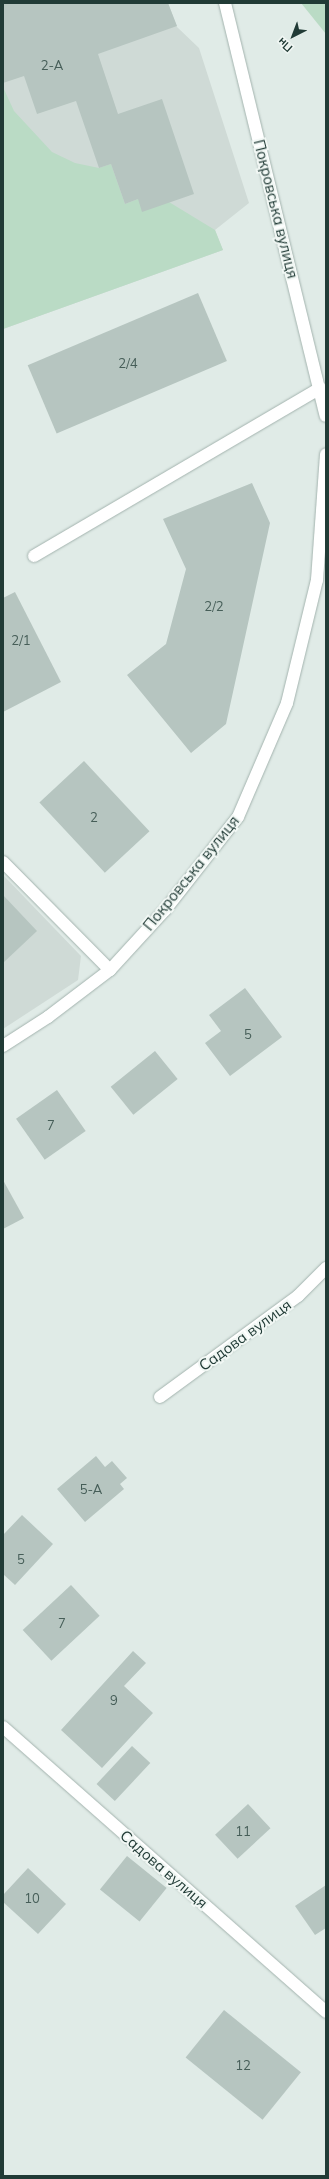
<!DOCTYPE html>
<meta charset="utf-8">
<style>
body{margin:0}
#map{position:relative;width:329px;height:2179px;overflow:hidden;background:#e0ebe7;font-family:Mulish,sans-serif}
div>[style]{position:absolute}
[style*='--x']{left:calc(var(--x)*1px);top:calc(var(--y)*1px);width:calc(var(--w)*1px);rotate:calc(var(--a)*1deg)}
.built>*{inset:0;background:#cfdad6}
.green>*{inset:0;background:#badbc5}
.building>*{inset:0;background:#b6c5c0;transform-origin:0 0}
.roads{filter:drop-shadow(0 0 1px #a3b3ae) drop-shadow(0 0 1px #a3b3ae)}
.service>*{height:12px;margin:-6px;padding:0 6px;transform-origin:6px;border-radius:6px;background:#fff}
.minor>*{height:12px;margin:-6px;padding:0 6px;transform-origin:6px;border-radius:6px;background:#fff}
span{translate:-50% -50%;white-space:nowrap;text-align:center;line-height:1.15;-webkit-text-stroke:4px #f1f7f4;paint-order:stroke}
.number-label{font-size:13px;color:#465e58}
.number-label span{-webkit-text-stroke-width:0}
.street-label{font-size:15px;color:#213b36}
.frame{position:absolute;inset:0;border:4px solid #213b36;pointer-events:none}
.north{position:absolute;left:273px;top:16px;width:40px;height:40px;-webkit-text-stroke:3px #f1f7f4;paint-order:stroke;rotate:222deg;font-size:11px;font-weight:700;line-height:16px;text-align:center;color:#213b36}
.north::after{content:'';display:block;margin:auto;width:14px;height:18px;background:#213b36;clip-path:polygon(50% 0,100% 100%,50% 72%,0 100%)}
</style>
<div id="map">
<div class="built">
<div style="clip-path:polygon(3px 3px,168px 3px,177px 27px,199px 48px,249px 203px,215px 230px,223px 250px,3px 329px)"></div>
<div style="clip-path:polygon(3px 875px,81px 956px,78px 980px,3px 1029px)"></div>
</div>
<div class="green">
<div style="clip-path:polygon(301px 3px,326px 3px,326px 34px)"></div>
<div style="clip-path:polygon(3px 87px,14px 111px,52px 152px,75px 163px,99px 168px,111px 164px,125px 204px,138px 199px,169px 202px,215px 230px,223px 250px,3px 329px)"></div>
</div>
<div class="building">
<div style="clip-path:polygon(3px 3px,168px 3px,177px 26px,98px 54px,118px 114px,162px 99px,194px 194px,142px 212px,138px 199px,125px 204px,111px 164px,99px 168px,76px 101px,37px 114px,24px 76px,3px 83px)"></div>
<div style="left:198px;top:293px;width:74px;height:185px;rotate:67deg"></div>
<div style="clip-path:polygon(252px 483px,270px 523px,226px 724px,191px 753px,127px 675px,166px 644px,186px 569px,163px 519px)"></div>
<div style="clip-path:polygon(15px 592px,61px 682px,3px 712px,3px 598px)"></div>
<div style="left:84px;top:761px;width:96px;height:61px;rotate:47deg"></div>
<div style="clip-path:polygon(3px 895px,37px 931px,3px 963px)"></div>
<div style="clip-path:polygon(245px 988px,282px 1037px,230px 1076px,205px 1043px,221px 1031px,209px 1015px)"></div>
<div style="left:155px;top:1051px;width:36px;height:57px;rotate:51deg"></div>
<div style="left:57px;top:1090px;width:50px;height:50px;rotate:55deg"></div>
<div style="clip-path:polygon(3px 1180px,24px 1218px,3px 1229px)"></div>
<div style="clip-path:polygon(96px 1456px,105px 1467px,112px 1461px,127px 1478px,120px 1484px,124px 1489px,85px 1522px,57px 1489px)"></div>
<div style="clip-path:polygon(22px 1515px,53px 1544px,15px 1585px,3px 1574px,3px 1535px)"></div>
<div style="left:71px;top:1585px;width:42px;height:66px;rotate:47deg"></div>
<div style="clip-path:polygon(133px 1651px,146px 1663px,124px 1686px,153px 1713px,102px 1768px,61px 1730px)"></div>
<div style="left:132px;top:1746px;width:25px;height:52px;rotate:43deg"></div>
<div style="left:248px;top:1804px;width:33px;height:45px;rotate:47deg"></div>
<div style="left:127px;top:1856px;width:51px;height:43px;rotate:39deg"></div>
<div style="clip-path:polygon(28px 1868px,66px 1904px,38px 1934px,3px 1902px,3px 1895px)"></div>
<div style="clip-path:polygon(326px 1885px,326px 1928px,315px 1935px,295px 1906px)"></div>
<div style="left:224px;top:2010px;width:99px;height:61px;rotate:39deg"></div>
</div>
<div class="roads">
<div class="service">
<div style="--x:34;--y:556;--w:332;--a:-30.4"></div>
<div style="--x:3;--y:862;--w:152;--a:45.3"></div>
</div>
<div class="minor">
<div style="--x:225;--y:3;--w:425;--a:76.3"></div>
<div style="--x:3;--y:1046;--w:54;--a:-32.8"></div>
<div style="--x:48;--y:1017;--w:78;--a:-37.2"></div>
<div style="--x:110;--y:970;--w:81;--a:-47.5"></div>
<div style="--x:165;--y:910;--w:118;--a:-51.9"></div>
<div style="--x:238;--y:817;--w:124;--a:-66.7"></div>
<div style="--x:287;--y:703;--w:127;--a:-76.3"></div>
<div style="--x:317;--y:580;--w:126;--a:-85.9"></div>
<div style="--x:160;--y:1397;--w:171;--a:-36.2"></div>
<div style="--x:298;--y:1296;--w:40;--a:-45"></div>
<div style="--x:3;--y:1727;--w:431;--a:41.4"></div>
</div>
</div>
<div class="number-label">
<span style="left:52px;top:65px">2-А</span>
<span style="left:128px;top:363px">2/4</span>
<span style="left:214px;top:606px">2/2</span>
<span style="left:21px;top:640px">2/1</span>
<span style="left:94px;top:817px">2</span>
<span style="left:248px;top:1034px">5</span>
<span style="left:51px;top:1125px">7</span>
<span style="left:91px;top:1489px">5-А</span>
<span style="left:21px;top:1559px">5</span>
<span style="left:62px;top:1623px">7</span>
<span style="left:114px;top:1700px">9</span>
<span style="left:243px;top:1831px">11</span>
<span style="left:32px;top:1898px">10</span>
<span style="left:243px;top:2065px">12</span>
</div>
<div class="street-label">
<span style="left:276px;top:209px;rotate:76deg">Покровська вулиця</span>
<span style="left:191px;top:873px;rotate:-51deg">Покровська вулиця</span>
<span style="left:245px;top:1335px;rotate:-36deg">Садова вулиця</span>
<span style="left:164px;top:1869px;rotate:41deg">Садова вулиця</span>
</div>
<div class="frame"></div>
<div class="north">Пн</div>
</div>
